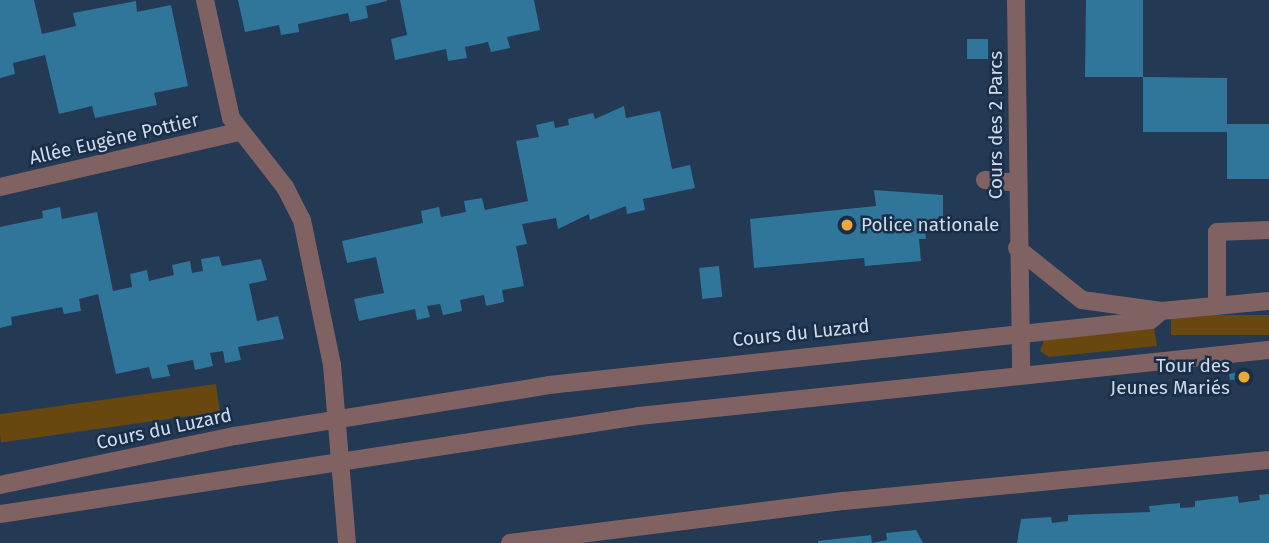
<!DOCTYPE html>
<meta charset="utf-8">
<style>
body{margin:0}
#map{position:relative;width:1269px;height:543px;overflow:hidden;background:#243953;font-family:"Fira Sans",sans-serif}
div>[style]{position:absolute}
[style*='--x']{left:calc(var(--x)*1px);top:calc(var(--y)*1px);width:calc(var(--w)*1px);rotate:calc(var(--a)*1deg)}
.green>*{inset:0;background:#694810;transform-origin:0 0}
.building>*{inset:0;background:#30769b;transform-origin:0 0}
.minor>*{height:18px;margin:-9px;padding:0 9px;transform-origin:9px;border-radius:9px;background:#816263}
.dots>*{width:19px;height:19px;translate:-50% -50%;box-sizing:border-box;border:4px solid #1a2e48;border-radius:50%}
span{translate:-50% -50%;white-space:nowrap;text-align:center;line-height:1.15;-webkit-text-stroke:5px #1a2e48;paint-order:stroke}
.street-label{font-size:19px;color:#cfdced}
.poi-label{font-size:19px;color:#cfdced}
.left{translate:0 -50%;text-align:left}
.right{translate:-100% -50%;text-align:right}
</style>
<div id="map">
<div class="green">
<div style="left:1269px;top:315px;width:20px;height:98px;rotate:90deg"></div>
<div style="clip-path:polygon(1154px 328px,1157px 346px,1049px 357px,1040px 351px,1044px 340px)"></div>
<div style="left:216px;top:384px;width:28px;height:221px;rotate:82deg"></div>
</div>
<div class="building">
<div style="clip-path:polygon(0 0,34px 0,42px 34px,76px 26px,73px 13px,136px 1px,137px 12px,171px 5px,188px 86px,154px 93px,157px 105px,95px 118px,92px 106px,59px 114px,45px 55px,13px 63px,15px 74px,0 78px)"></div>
<div style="clip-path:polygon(238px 0,387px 0,387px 1px,366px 6px,368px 18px,350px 22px,348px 13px,298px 24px,299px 32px,281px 35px,279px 25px,245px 32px)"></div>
<div style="clip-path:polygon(400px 0,534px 0,540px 30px,507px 37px,510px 48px,491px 52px,488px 42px,465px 47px,467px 58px,448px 61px,446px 49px,395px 60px,391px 39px,407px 35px)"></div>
<div style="clip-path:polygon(1086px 0,1143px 0,1143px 77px,1227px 78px,1227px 124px,1269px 124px,1269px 179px,1227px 179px,1227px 132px,1143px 132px,1143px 77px,1085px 77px)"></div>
<div style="left:967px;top:39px;width:21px;height:20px"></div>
<div style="clip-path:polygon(624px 106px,626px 118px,660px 111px,672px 169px,690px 165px,695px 188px,643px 199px,645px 210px,627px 214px,626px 206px,590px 220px,589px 214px,558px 229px,556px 218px,522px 224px,527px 244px,516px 246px,524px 286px,502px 290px,504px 302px,486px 306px,484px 295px,460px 300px,462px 311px,443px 315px,440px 304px,427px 306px,430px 317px,417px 320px,415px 309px,359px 321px,354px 299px,384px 293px,376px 257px,347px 263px,342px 241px,423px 223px,421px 211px,439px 207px,441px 217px,466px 212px,464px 201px,482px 198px,485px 210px,528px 201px,516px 141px,539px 137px,536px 125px,554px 121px,555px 128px,569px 125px,568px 119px,593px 113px,595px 119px)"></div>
<div style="clip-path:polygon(874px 190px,943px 195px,943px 232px,925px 230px,926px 239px,919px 239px,921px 261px,865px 266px,864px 258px,754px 268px,750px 219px,876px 206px)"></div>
<div style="clip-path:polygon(60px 207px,62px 219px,97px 212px,113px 291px,132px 287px,130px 274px,147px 270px,149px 281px,174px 275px,172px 265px,190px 261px,192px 273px,203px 271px,201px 259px,219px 256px,222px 266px,261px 259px,267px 280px,249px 284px,257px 321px,278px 316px,284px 339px,238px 347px,241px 360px,225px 363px,223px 351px,210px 353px,213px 366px,195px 370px,193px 360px,167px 365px,170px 376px,152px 379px,149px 367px,116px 374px,98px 294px,79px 299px,81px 311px,64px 314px,62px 307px,11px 317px,12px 325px,0 328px,0 227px,43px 218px,42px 211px)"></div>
<div style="left:719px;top:266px;width:31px;height:20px;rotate:84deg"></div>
<div style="clip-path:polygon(1248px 371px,1249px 378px,1230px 380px,1229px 374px)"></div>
<div style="clip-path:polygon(1269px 494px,1269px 543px,1017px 543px,1021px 519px,1051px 517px,1052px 523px,1068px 521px,1068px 515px,1150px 512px,1149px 506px,1180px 503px,1180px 508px,1195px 507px,1195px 501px,1238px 496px,1239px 503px,1260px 500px,1259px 495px)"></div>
<div style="clip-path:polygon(916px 530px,923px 543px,872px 543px,887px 540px,886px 533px)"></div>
<div style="clip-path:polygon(871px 535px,872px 543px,818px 543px,818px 541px)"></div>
</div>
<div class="minor">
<div style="--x:205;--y:0;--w:121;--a:77.6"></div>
<div style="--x:231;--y:118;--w:88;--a:52"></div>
<div style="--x:285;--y:187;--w:37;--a:63"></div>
<div style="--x:302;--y:220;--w:148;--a:78.3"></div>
<div style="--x:332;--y:365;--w:179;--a:85.2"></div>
<div style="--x:1016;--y:0;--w:375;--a:89.2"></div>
<div style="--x:985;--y:180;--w:32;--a:5"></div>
<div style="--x:0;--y:187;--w:244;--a:-13"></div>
<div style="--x:1017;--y:248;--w:83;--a:38.7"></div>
<div style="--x:1082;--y:300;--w:80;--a:7.9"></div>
<div style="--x:1217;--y:306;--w:74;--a:-90"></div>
<div style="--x:1217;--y:232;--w:52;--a:-2.2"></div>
<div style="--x:0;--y:485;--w:240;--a:-11.8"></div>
<div style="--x:235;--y:436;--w:318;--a:-9.2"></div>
<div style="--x:549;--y:385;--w:605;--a:-6.16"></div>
<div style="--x:1151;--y:320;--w:13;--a:-42"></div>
<div style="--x:1161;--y:311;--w:108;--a:-5.3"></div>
<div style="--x:0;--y:514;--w:646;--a:-8.72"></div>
<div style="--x:639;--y:416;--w:633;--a:-5.98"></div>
<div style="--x:510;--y:543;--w:337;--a:-7.2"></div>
<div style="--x:844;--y:501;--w:427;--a:-5.5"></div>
</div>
<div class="dots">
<div style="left:847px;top:225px;background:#eca93b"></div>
<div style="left:1244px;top:377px;background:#eca93b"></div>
</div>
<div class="street-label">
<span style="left:996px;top:125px;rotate:-90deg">Cours des 2 Parcs</span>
<span style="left:114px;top:139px;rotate:-13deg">Allée Eugène Pottier</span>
<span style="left:801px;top:333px;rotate:-6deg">Cours du Luzard</span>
<span style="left:164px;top:429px;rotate:-12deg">Cours du Luzard</span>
</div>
<div class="poi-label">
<span class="left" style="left:861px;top:225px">Police nationale</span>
<span class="right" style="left:1230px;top:377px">Tour des<br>Jeunes Mariés</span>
</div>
</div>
